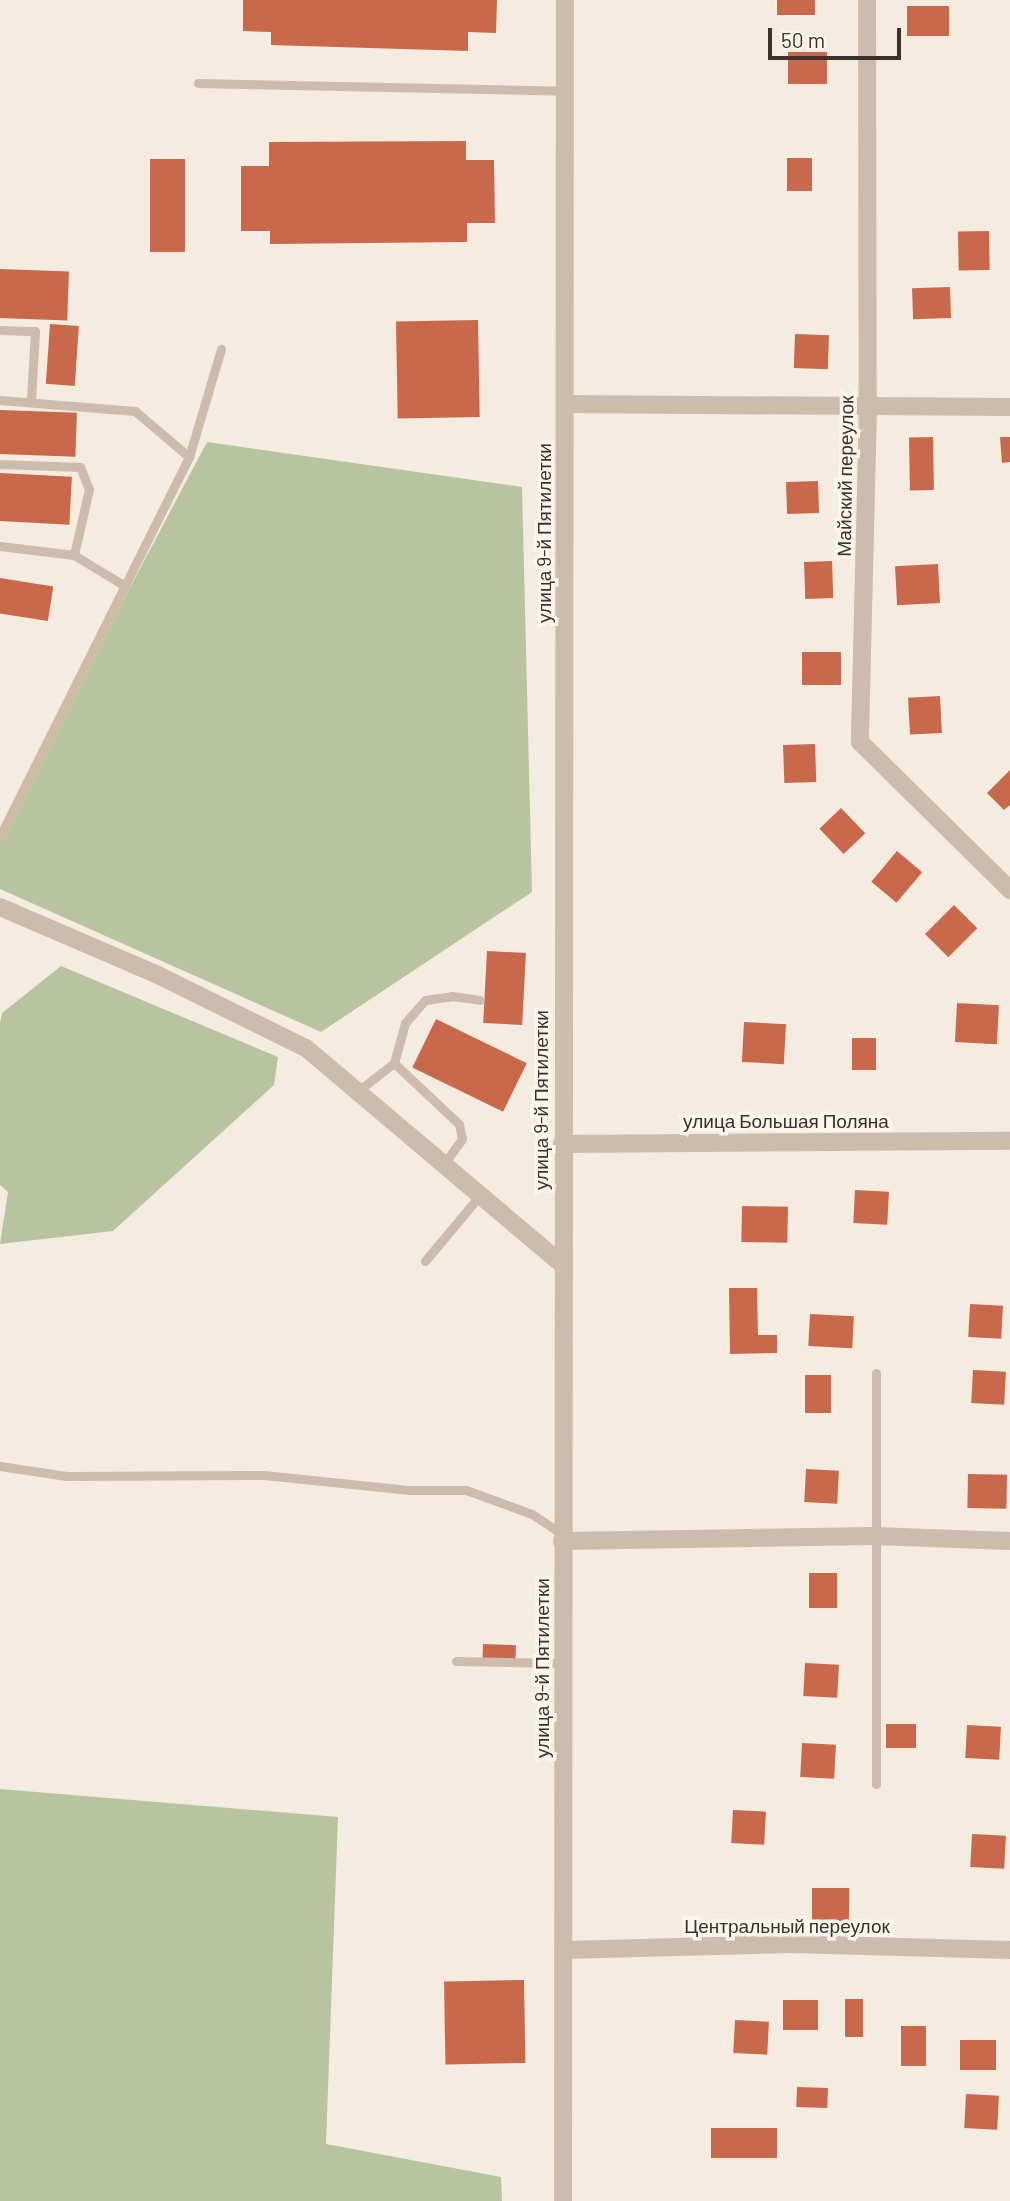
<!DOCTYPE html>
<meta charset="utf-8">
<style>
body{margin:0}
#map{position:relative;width:1010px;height:2201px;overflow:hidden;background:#f4ebe1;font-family:Barlow,sans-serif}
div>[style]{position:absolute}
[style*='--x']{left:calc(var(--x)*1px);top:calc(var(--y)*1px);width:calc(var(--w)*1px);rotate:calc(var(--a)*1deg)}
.green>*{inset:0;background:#b8c4a0}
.building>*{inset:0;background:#c8694b;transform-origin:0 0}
.lane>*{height:9px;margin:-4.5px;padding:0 4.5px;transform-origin:4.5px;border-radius:4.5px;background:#cdbbac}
.street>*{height:18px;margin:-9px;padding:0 9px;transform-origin:9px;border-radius:9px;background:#cdbbac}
span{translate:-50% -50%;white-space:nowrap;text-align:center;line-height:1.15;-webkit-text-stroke:7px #fbf5ee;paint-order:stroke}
.street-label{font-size:19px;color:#3b302b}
.scale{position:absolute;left:768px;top:28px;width:133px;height:32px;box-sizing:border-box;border:4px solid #3b302b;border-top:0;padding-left:9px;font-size:21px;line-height:24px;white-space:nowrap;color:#3b302b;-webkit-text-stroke:5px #fbf5ee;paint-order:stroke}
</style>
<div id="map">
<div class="green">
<div style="clip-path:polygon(207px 442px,522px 487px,532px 892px,321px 1032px,0 889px,0 833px)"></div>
<div style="clip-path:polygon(61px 966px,278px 1057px,274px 1085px,113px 1231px,0 1244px,8px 1192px,0 1185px,0 1023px,2px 1013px)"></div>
<div style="clip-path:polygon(0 1789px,338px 1817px,326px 2144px,501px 2177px,502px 2201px,0 2201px)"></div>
</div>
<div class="building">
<div style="clip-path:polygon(243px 0,497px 0,496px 33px,468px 32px,468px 51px,271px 45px,271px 32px,243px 31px)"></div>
<div style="left:777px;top:0;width:38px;height:15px"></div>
<div style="left:907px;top:6px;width:42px;height:30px"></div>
<div style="left:827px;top:52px;width:32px;height:39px;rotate:90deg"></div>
<div style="clip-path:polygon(466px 141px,466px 160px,494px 160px,495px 223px,467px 223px,467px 242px,270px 244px,270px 231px,241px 231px,241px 166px,269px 166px,269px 142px)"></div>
<div style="left:787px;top:158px;width:25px;height:33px"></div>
<div style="left:150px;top:159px;width:35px;height:93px"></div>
<div style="left:989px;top:231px;width:39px;height:31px;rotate:89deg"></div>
<div style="left:0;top:269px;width:69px;height:49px;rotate:2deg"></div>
<div style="left:950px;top:287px;width:31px;height:38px;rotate:88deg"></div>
<div style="left:478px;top:320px;width:97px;height:82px;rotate:89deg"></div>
<div style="left:50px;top:324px;width:29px;height:60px;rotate:4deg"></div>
<div style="left:795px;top:334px;width:34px;height:34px;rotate:2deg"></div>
<div style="left:0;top:410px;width:77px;height:44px;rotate:2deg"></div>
<div style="left:933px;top:437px;width:53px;height:24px;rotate:89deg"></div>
<div style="clip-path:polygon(1000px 437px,1010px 437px,1010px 462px,1002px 463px)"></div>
<div style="left:0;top:473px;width:72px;height:48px;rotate:3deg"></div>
<div style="left:818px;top:481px;width:32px;height:32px;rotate:88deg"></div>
<div style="left:832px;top:561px;width:37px;height:28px;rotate:88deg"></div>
<div style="left:938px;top:564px;width:39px;height:43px;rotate:87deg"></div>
<div style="left:0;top:578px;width:54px;height:35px;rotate:9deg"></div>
<div style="left:802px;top:652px;width:39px;height:33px"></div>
<div style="left:940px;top:696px;width:37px;height:32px;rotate:87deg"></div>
<div style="left:815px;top:744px;width:38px;height:32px;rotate:88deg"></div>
<div style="clip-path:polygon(1010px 770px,1010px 805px,1004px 810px,987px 793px)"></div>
<div style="left:841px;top:808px;width:35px;height:30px;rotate:46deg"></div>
<div style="left:897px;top:851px;width:33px;height:40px;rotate:40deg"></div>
<div style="left:954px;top:905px;width:33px;height:41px;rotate:45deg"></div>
<div style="left:487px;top:951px;width:39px;height:72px;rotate:3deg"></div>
<div style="left:957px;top:1003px;width:42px;height:39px;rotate:3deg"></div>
<div style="left:436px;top:1019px;width:101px;height:54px;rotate:26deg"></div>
<div style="left:744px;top:1022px;width:42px;height:40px;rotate:3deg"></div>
<div style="left:852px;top:1038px;width:24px;height:32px"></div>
<div style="left:855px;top:1190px;width:34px;height:33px;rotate:3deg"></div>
<div style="left:742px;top:1206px;width:46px;height:36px;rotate:1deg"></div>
<div style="clip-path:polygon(729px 1288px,757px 1288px,758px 1335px,777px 1335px,777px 1353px,730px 1354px)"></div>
<div style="left:970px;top:1304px;width:33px;height:33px;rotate:3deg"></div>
<div style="left:810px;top:1314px;width:44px;height:32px;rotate:3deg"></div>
<div style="left:973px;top:1370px;width:33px;height:33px;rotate:3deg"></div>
<div style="left:805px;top:1375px;width:26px;height:38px"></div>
<div style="left:806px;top:1469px;width:33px;height:33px;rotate:3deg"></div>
<div style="left:968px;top:1474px;width:39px;height:34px;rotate:1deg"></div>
<div style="left:837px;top:1573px;width:35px;height:28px;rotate:90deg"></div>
<div style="left:483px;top:1644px;width:33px;height:14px;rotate:2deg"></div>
<div style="left:805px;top:1663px;width:34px;height:33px;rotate:3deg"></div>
<div style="left:886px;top:1724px;width:30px;height:24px"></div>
<div style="left:967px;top:1725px;width:34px;height:33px;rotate:3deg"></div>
<div style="left:802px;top:1743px;width:34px;height:34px;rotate:3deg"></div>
<div style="left:733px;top:1810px;width:33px;height:33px;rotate:3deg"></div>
<div style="left:972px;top:1834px;width:34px;height:33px;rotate:3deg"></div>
<div style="left:812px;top:1888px;width:37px;height:33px"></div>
<div style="left:524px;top:1980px;width:83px;height:80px;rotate:89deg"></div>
<div style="left:863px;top:1999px;width:38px;height:18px;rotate:90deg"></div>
<div style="left:783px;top:2000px;width:35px;height:30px"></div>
<div style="left:735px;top:2020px;width:34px;height:33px;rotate:3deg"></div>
<div style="left:901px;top:2026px;width:25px;height:40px"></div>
<div style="left:960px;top:2040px;width:36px;height:30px"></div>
<div style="left:797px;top:2087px;width:31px;height:20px;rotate:2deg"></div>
<div style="left:966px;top:2094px;width:33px;height:34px;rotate:3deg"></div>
<div style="left:711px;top:2128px;width:66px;height:30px"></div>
</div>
<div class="lane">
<div style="--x:198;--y:83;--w:367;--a:1.2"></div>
<div style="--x:0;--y:330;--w:35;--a:2"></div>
<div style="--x:35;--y:331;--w:70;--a:93.3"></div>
<div style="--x:0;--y:400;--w:135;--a:4.7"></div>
<div style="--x:135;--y:411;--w:71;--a:40.4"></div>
<div style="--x:0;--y:464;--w:80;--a:2.1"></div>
<div style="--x:80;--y:467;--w:24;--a:68"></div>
<div style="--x:89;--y:489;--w:68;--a:102.8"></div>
<div style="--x:0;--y:546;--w:75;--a:6.9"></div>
<div style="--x:74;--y:555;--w:60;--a:31.3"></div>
<div style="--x:0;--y:836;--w:424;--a:-63.5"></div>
<div style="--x:189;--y:457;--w:113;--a:-73.5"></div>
<div style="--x:394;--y:1063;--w:89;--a:43.2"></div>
<div style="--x:459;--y:1124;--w:15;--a:79"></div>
<div style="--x:462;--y:1139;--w:29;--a:126"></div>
<div style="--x:358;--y:1091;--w:46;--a:-37.9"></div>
<div style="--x:394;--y:1063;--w:41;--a:-74.6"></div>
<div style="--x:405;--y:1023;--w:30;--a:-49"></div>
<div style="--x:425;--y:1000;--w:27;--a:-8"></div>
<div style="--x:452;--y:996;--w:28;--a:8"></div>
<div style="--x:425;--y:1261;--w:87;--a:-50.1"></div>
<div style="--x:0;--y:1466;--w:67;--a:8.6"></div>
<div style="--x:66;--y:1476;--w:198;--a:-0.3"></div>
<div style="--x:264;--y:1475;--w:147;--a:5.9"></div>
<div style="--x:410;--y:1490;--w:56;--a:0"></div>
<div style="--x:466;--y:1490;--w:70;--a:20"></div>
<div style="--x:532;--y:1514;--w:36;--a:34"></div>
<div style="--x:456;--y:1661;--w:107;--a:1.1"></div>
<div style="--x:876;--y:1784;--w:411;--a:-90"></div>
</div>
<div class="street">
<div style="--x:867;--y:0;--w:408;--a:89.9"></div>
<div style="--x:868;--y:408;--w:334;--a:91.4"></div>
<div style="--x:860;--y:742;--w:211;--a:44.6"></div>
<div style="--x:566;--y:404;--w:444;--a:0.4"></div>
<div style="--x:0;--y:907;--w:174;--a:23.3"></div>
<div style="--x:160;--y:976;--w:163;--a:26.3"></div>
<div style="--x:306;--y:1048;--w:335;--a:40.2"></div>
<div style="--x:562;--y:1144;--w:448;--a:-0.4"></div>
<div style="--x:562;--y:1541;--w:313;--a:-0.9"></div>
<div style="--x:875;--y:1536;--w:135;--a:2.1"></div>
<div style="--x:564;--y:1950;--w:227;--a:-1.5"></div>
<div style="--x:791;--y:1944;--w:219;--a:1.6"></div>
<div style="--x:563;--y:2201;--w:2201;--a:-89.95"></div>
</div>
<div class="street-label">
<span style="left:845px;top:476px;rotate:-89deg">Майский переулок</span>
<span style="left:544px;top:533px;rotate:-90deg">улица 9-й Пятилетки</span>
<span style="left:541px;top:1100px;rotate:-90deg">улица 9-й Пятилетки</span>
<span style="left:786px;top:1121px">улица Большая Поляна</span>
<span style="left:542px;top:1668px;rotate:-90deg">улица 9-й Пятилетки</span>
<span style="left:787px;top:1926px">Центральный переулок</span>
</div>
<div class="scale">50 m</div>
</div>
